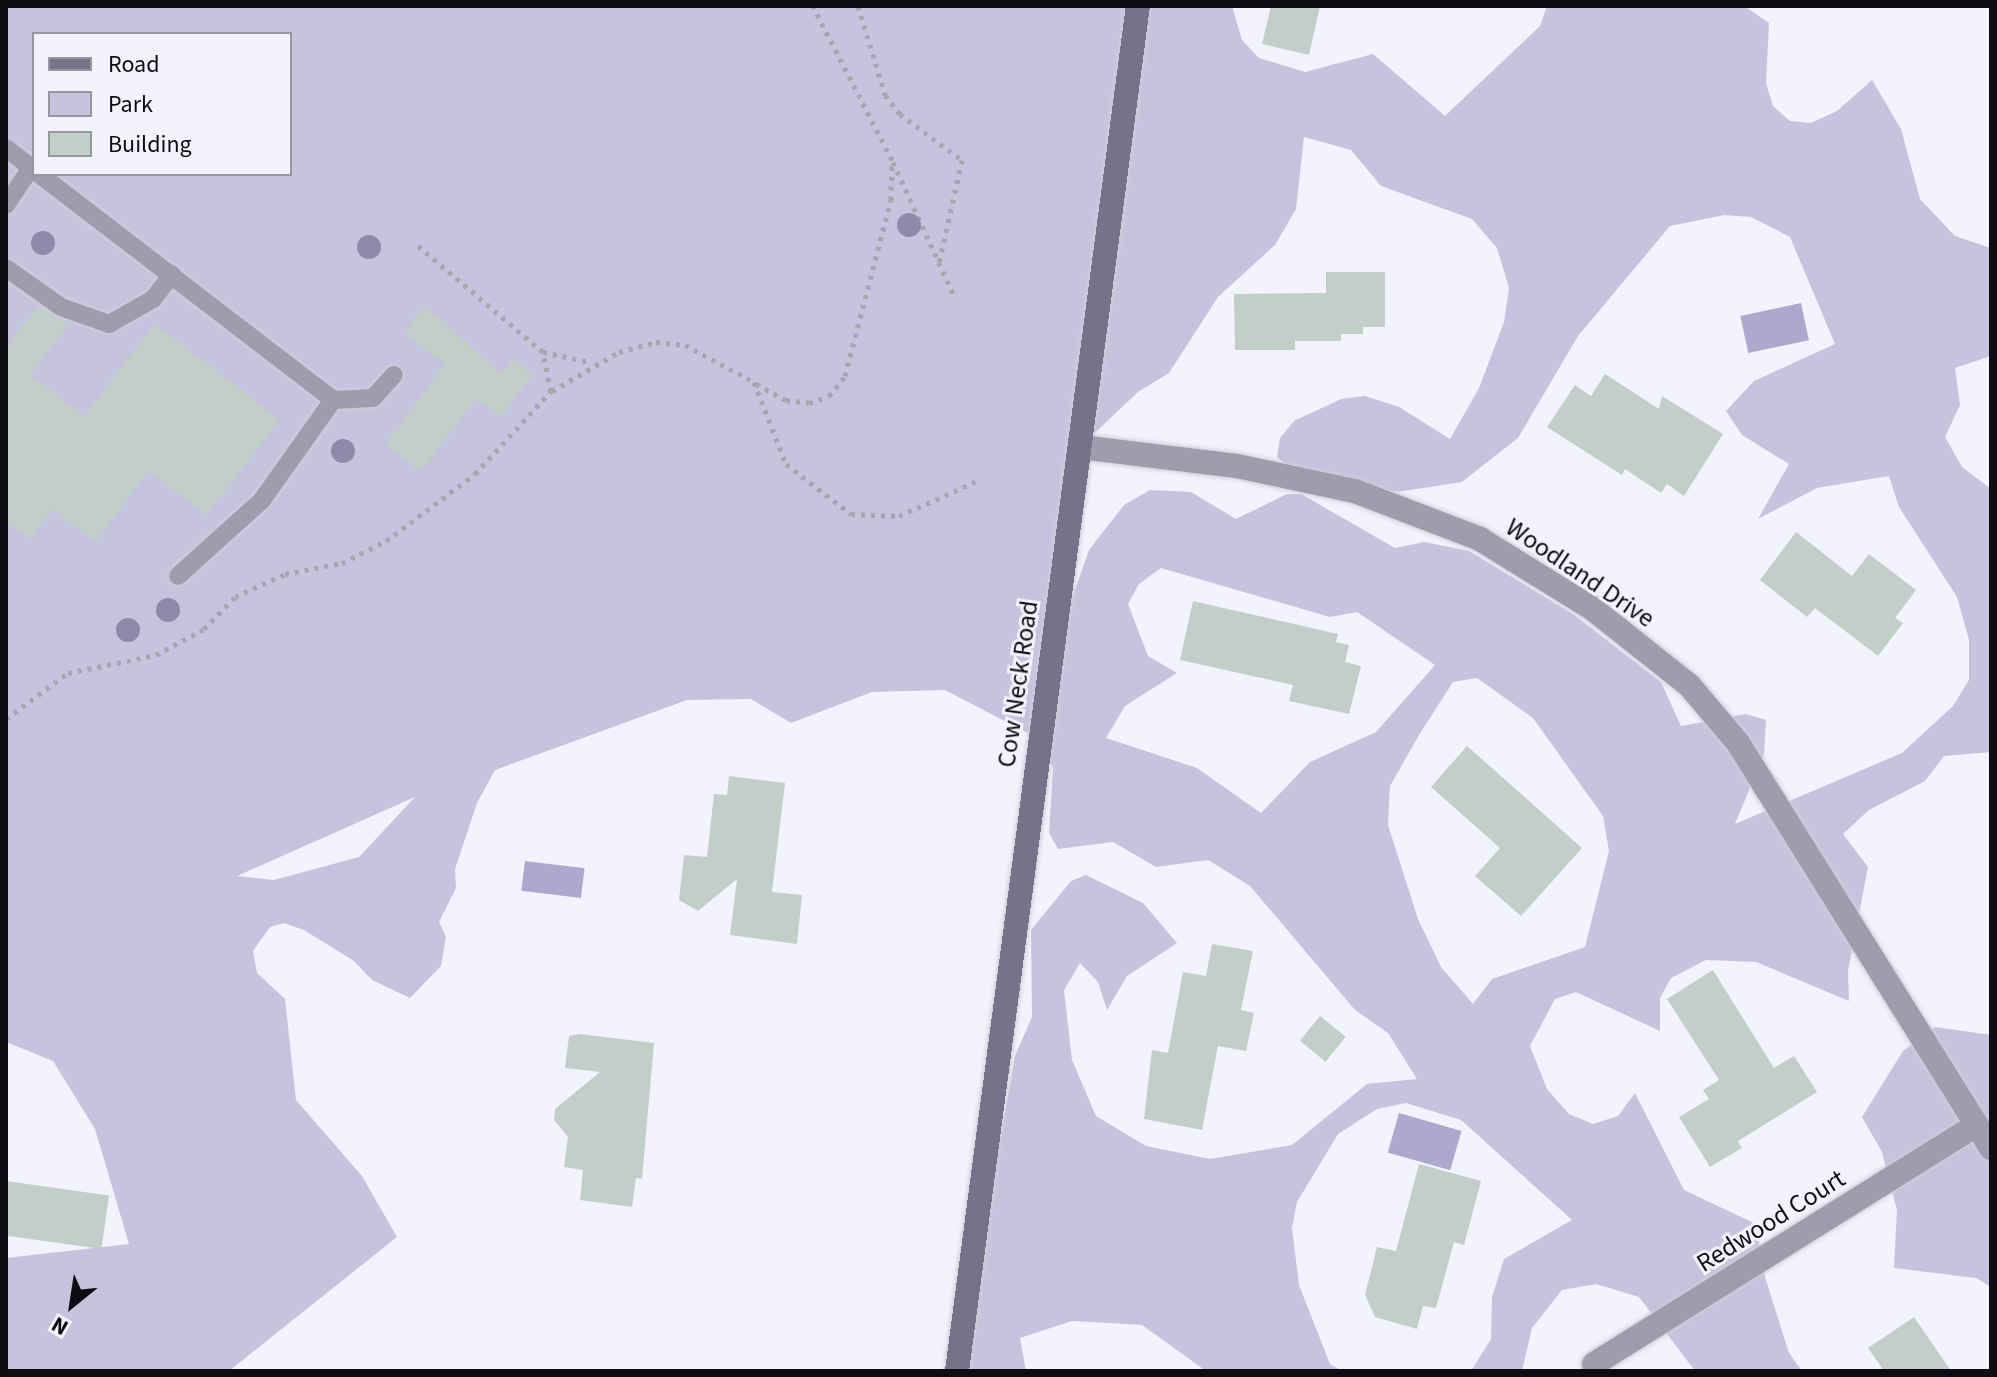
<!DOCTYPE html>
<style>
body{margin:0}
#map{position:relative;width:1997px;height:1377px;overflow:hidden;background:#f3f3fe;font-family:"Source Sans 3",sans-serif}
div>[style]{position:absolute}
[style*='--x']{left:calc(var(--x)*1px);top:calc(var(--y)*1px);width:calc(var(--w)*1px);rotate:calc(var(--a)*1deg)}
.green>*{inset:0;background:#c6c3de}
.water>*{inset:0;background:#aca8ce;transform-origin:0 0}
.building>*{inset:0;background:#c1cfc8;transform-origin:0 0}
.path>*{height:5px;margin-top:-2.5px;transform-origin:0;background:repeating-linear-gradient(90deg,#a6a6af 0 4px,transparent 0 10px)}
.roads{filter:drop-shadow(0 0 2px #ceced8) drop-shadow(0 0 2px #ceced8)}
.lane>*{height:18px;margin:-9px;padding:0 9px;transform-origin:9px;border-radius:9px;background:#9e9cad}
.street>*{height:24px;margin:-12px;padding:0 12px;transform-origin:12px;border-radius:12px;background:#9e9cad}
.secondary>*{height:24px;margin:-12px;padding:0 12px;transform-origin:12px;border-radius:12px;background:#75738a}
.trees>*{width:24px;height:24px;margin:-12px;border-radius:50%;background:#8f8aaa}
span{translate:-50% -50%;white-space:nowrap;text-align:center;line-height:1.15;-webkit-text-stroke:6px #f3f3fe;paint-order:stroke}
.street-label{font-size:26px;color:#0e0e12}
.frame{position:absolute;inset:0;border:8px solid #0e0e12;pointer-events:none}
.legend{position:absolute;left:32px;top:32px;width:260px;height:144px;box-sizing:border-box;background:#f3f3fe;border:2px solid #9797a0;margin:0;padding:10px 14px;list-style:none;font-size:24px;color:#0e0e12}
.legend li{display:flex;align-items:center;gap:16px;height:40px}
.legend b{width:40px;border:2px solid #9797a0}
.north{position:absolute;left:32px;top:1265px;width:80px;height:80px;-webkit-text-stroke:6px #f3f3fe;paint-order:stroke;rotate:210deg;font-size:22px;font-weight:700;line-height:32px;text-align:center;color:#0e0e12}
.north::after{content:'';display:block;margin:auto;width:28px;height:36px;background:#0e0e12;clip-path:polygon(50% 0,100% 100%,50% 72%,0 100%)}
</style>
<div id="map">
<div class="green">
<div style="clip-path:polygon(evenodd,6px 6px,1232px 6px,1242px 40px,1259px 58px,1305px 72px,1373px 54px,1445px 116px,1540px 26px,1547px 6px,1744px 6px,1769px 23px,1766px 83px,1773px 106px,1790px 121px,1811px 123px,1837px 111px,1872px 80px,1901px 129px,1920px 199px,1955px 236px,1991px 248px,1991px 356px,1955px 368px,1960px 405px,1945px 437px,1962px 467px,1991px 489px,1991px 752px,1944px 756px,1925px 781px,1869px 810px,1843px 834px,1868px 867px,1848px 971px,1849px 1001px,1756px 962px,1706px 960px,1671px 978px,1660px 998px,1660px 1031px,1576px 992px,1555px 999px,1530px 1046px,1547px 1089px,1569px 1114px,1593px 1124px,1618px 1116px,1635px 1093px,1684px 1190px,1756px 1224px,1765px 1277px,1789px 1353px,1802px 1371px,1695px 1371px,1639px 1297px,1596px 1284px,1562px 1290px,1532px 1328px,1522px 1371px,1471px 1371px,1491px 1339px,1492px 1297px,1504px 1259px,1572px 1220px,1461px 1120px,1406px 1103px,1377px 1109px,1338px 1134px,1297px 1202px,1292px 1228px,1299px 1285px,1330px 1364px,1342px 1371px,1206px 1371px,1142px 1325px,1072px 1321px,1020px 1338px,1026px 1371px,969px 1371px,996px 1163px,1015px 1056px,1032px 1017px,1031px 930px,1071px 881px,1086px 875px,1143px 903px,1177px 943px,1127px 976px,1107px 1010px,1098px 982px,1080px 963px,1064px 990px,1072px 1060px,1096px 1116px,1146px 1146px,1210px 1159px,1292px 1145px,1367px 1084px,1417px 1079px,1388px 1033px,1355px 1010px,1250px 886px,1208px 860px,1156px 867px,1113px 842px,1058px 849px,1049px 833px,1053px 768px,1039px 739px,945px 690px,872px 692px,791px 723px,751px 699px,687px 700px,495px 770px,477px 803px,455px 869px,456px 888px,439px 922px,446px 937px,441px 966px,410px 998px,372px 980px,354px 961px,304px 930px,284px 923px,270px 927px,253px 951px,257px 973px,285px 999px,296px 1100px,362px 1176px,397px 1237px,229px 1371px,6px 1371px,6px 1258px,129px 1244px,95px 1129px,53px 1061px,6px 1042px,6px 6px,34px 34px,290px 34px,290px 174px,34px 174px,34px 34px,6px 6px,1304px 137px,1351px 150px,1381px 186px,1472px 219px,1497px 248px,1509px 288px,1504px 322px,1479px 388px,1450px 439px,1399px 407px,1365px 396px,1341px 399px,1294px 421px,1280px 438px,1277px 457px,1286px 465px,1397px 492px,1462px 482px,1518px 438px,1578px 336px,1670px 226px,1724px 215px,1751px 217px,1790px 237px,1835px 344px,1754px 381px,1726px 411px,1742px 435px,1789px 464px,1758px 519px,1817px 488px,1889px 476px,1899px 507px,1957px 597px,1969px 640px,1969px 680px,1953px 706px,1902px 753px,1735px 824px,1764px 754px,1766px 720px,1746px 714px,1681px 726px,1661px 682px,1573px 614px,1469px 551px,1424px 542px,1395px 548px,1301px 494px,1287px 494px,1236px 519px,1191px 492px,1150px 490px,1124px 505px,1089px 550px,1052px 655px,1080px 447px,1138px 392px,1169px 373px,1218px 297px,1275px 245px,1296px 209px,1304px 137px,6px 6px,1161px 568px,1330px 617px,1357px 612px,1435px 665px,1376px 732px,1310px 762px,1261px 813px,1197px 768px,1106px 738px,1125px 706px,1177px 673px,1148px 656px,1128px 604px,1139px 584px,1161px 568px,6px 6px,1477px 678px,1533px 718px,1603px 816px,1609px 851px,1585px 947px,1492px 979px,1473px 1004px,1441px 967px,1418px 919px,1388px 825px,1390px 786px,1419px 735px,1453px 682px,1477px 678px,6px 6px,415px 797px,359px 857px,274px 880px,237px 876px,415px 797px)"></div>
<div style="clip-path:polygon(1935px 1027px,1991px 1035px,1991px 1287px,1976px 1278px,1894px 1268px,1897px 1210px,1882px 1152px,1862px 1117px,1903px 1051px)"></div>
</div>
<div class="water">
<div style="left:1801px;top:303px;width:38px;height:62px;rotate:78deg"></div>
<div style="left:525px;top:861px;width:60px;height:30px;rotate:7deg"></div>
<div style="left:1399px;top:1113px;width:65px;height:41px;rotate:16deg"></div>
</div>
<div class="building">
<div style="clip-path:polygon(1271px 6px,1320px 6px,1309px 55px,1262px 44px)"></div>
<div style="clip-path:polygon(1326px 272px,1385px 272px,1385px 327px,1363px 327px,1363px 334px,1341px 334px,1341px 341px,1295px 341px,1295px 350px,1235px 350px,1234px 294px,1326px 293px)"></div>
<div style="clip-path:polygon(424px 305px,501px 374px,513px 359px,532px 375px,501px 417px,476px 399px,421px 471px,385px 445px,445px 364px,404px 333px)"></div>
<div style="clip-path:polygon(38px 306px,69px 324px,30px 375px,84px 416px,155px 324px,280px 420px,206px 515px,149px 471px,95px 542px,53px 509px,30px 539px,6px 521px,6px 347px)"></div>
<div style="clip-path:polygon(1605px 374px,1659px 409px,1662px 396px,1723px 434px,1684px 496px,1667px 484px,1661px 493px,1625px 469px,1622px 475px,1547px 427px,1575px 385px,1591px 396px)"></div>
<div style="clip-path:polygon(1796px 532px,1852px 576px,1869px 554px,1916px 590px,1895px 618px,1903px 623px,1878px 656px,1815px 608px,1807px 617px,1760px 580px)"></div>
<div style="clip-path:polygon(1193px 601px,1338px 634px,1336px 642px,1349px 645px,1345px 662px,1361px 666px,1349px 714px,1289px 701px,1293px 685px,1180px 660px)"></div>
<div style="clip-path:polygon(1467px 746px,1582px 848px,1521px 916px,1475px 876px,1500px 848px,1431px 787px)"></div>
<div style="clip-path:polygon(729px 776px,785px 783px,772px 892px,802px 895px,797px 944px,730px 935px,737px 879px,698px 911px,679px 900px,684px 855px,707px 857px,714px 794px,727px 795px)"></div>
<div style="clip-path:polygon(1212px 944px,1253px 951px,1241px 1010px,1254px 1013px,1246px 1051px,1218px 1046px,1202px 1130px,1144px 1119px,1152px 1050px,1168px 1053px,1183px 972px,1206px 976px)"></div>
<div style="clip-path:polygon(1713px 970px,1774px 1068px,1794px 1056px,1817px 1092px,1738px 1141px,1742px 1148px,1710px 1167px,1679px 1117px,1709px 1099px,1703px 1090px,1719px 1080px,1667px 999px)"></div>
<div style="left:1320px;top:1016px;width:33px;height:32px;rotate:39deg"></div>
<div style="clip-path:polygon(579px 1034px,654px 1043px,642px 1179px,636px 1178px,632px 1207px,580px 1200px,583px 1170px,564px 1167px,568px 1137px,554px 1120px,555px 1109px,600px 1072px,565px 1068px,569px 1036px)"></div>
<div style="clip-path:polygon(1419px 1164px,1481px 1181px,1464px 1245px,1454px 1242px,1436px 1308px,1423px 1306px,1417px 1329px,1375px 1317px,1365px 1295px,1377px 1247px,1396px 1251px)"></div>
<div style="left:6px;top:1181px;width:104px;height:54px;rotate:8deg"></div>
<div style="clip-path:polygon(1914px 1317px,1951px 1371px,1884px 1371px,1868px 1348px)"></div>
</div>
<div class="path">
<div style="--x:858;--y:6;--w:93;--a:73.1"></div>
<div style="--x:885;--y:95;--w:24;--a:52"></div>
<div style="--x:900;--y:114;--w:77;--a:36.6"></div>
<div style="--x:962;--y:160;--w:107;--a:102.5"></div>
<div style="--x:893;--y:162;--w:147;--a:65.5"></div>
<div style="--x:543;--y:352;--w:49;--a:11.8"></div>
<div style="--x:756;--y:384;--w:34;--a:28"></div>
<div style="--x:786;--y:400;--w:23;--a:7"></div>
<div style="--x:809;--y:403;--w:21;--a:-19"></div>
<div style="--x:829;--y:396;--w:26;--a:-51"></div>
<div style="--x:845;--y:376;--w:182;--a:-75.4"></div>
<div style="--x:891;--y:200;--w:40;--a:-88.6"></div>
<div style="--x:892;--y:160;--w:173;--a:-117.2"></div>
<div style="--x:552;--y:391;--w:78;--a:-30.2"></div>
<div style="--x:619;--y:352;--w:38;--a:-15"></div>
<div style="--x:656;--y:342;--w:29;--a:6"></div>
<div style="--x:685;--y:345;--w:78;--a:28.2"></div>
<div style="--x:754;--y:382;--w:88;--a:68.7"></div>
<div style="--x:786;--y:464;--w:82;--a:37.6"></div>
<div style="--x:851;--y:514;--w:48;--a:2.4"></div>
<div style="--x:899;--y:516;--w:88;--a:-24.2"></div>
<div style="--x:6;--y:719;--w:77;--a:-36.6"></div>
<div style="--x:68;--y:673;--w:90;--a:-11.6"></div>
<div style="--x:156;--y:655;--w:55;--a:-28.4"></div>
<div style="--x:204;--y:629;--w:45;--a:-45.9"></div>
<div style="--x:235;--y:597;--w:55;--a:-24.7"></div>
<div style="--x:285;--y:574;--w:58;--a:-10.9"></div>
<div style="--x:342;--y:563;--w:49;--a:-26.6"></div>
<div style="--x:386;--y:541;--w:111;--a:-37"></div>
<div style="--x:475;--y:474;--w:113;--a:-47.5"></div>
<div style="--x:551;--y:391;--w:40;--a:-102"></div>
<div style="--x:543;--y:352;--w:168;--a:-139.6"></div>
</div>
<div class="roads">
<div class="lane">
<div style="--x:6;--y:148;--w:36;--a:38"></div>
<div style="--x:39;--y:174;--w:371;--a:37.5"></div>
<div style="--x:6;--y:205;--w:45;--a:-56"></div>
<div style="--x:6;--y:268;--w:67;--a:35.3"></div>
<div style="--x:61;--y:307;--w:51;--a:19.5"></div>
<div style="--x:109;--y:324;--w:51;--a:-29.6"></div>
<div style="--x:153;--y:299;--w:31;--a:-52"></div>
<div style="--x:178;--y:576;--w:113;--a:-42.1"></div>
<div style="--x:262;--y:500;--w:123;--a:-54.6"></div>
<div style="--x:333;--y:400;--w:40;--a:-2.9"></div>
<div style="--x:373;--y:398;--w:31;--a:-48"></div>
</div>
<div class="street">
<div style="--x:1080;--y:447;--w:158;--a:6.9"></div>
<div style="--x:1237;--y:466;--w:121;--a:12"></div>
<div style="--x:1355;--y:491;--w:134;--a:21"></div>
<div style="--x:1480;--y:539;--w:133;--a:31.8"></div>
<div style="--x:1593;--y:609;--w:122;--a:38.4"></div>
<div style="--x:1689;--y:685;--w:76;--a:49.8"></div>
<div style="--x:1738;--y:743;--w:478;--a:58"></div>
<div style="--x:1594;--y:1364;--w:451;--a:-32"></div>
</div>
<div class="secondary">
<div style="--x:957;--y:1371;--w:1377;--a:-82.45"></div>
</div>
</div>
<div class="trees">
<div style="left:909px;top:225px"></div>
<div style="left:43px;top:243px"></div>
<div style="left:369px;top:247px"></div>
<div style="left:343px;top:451px"></div>
<div style="left:168px;top:610px"></div>
<div style="left:128px;top:630px"></div>
</div>
<div class="street-label">
<span style="left:1580px;top:573px;rotate:34deg">Woodland Drive</span>
<span style="left:1018px;top:684px;rotate:-82deg">Cow Neck Road</span>
<span style="left:1771px;top:1221px;rotate:-32deg">Redwood Court</span>
</div>
<div class="frame"></div>
<ul class="legend">
<li><b style="height:10px;background:#75738a"></b>Road</li>
<li><b style="height:22px;background:#c6c3de"></b>Park</li>
<li><b style="height:22px;background:#c1cfc8"></b>Building</li>
</ul>
<div class="north">N</div>
</div>
